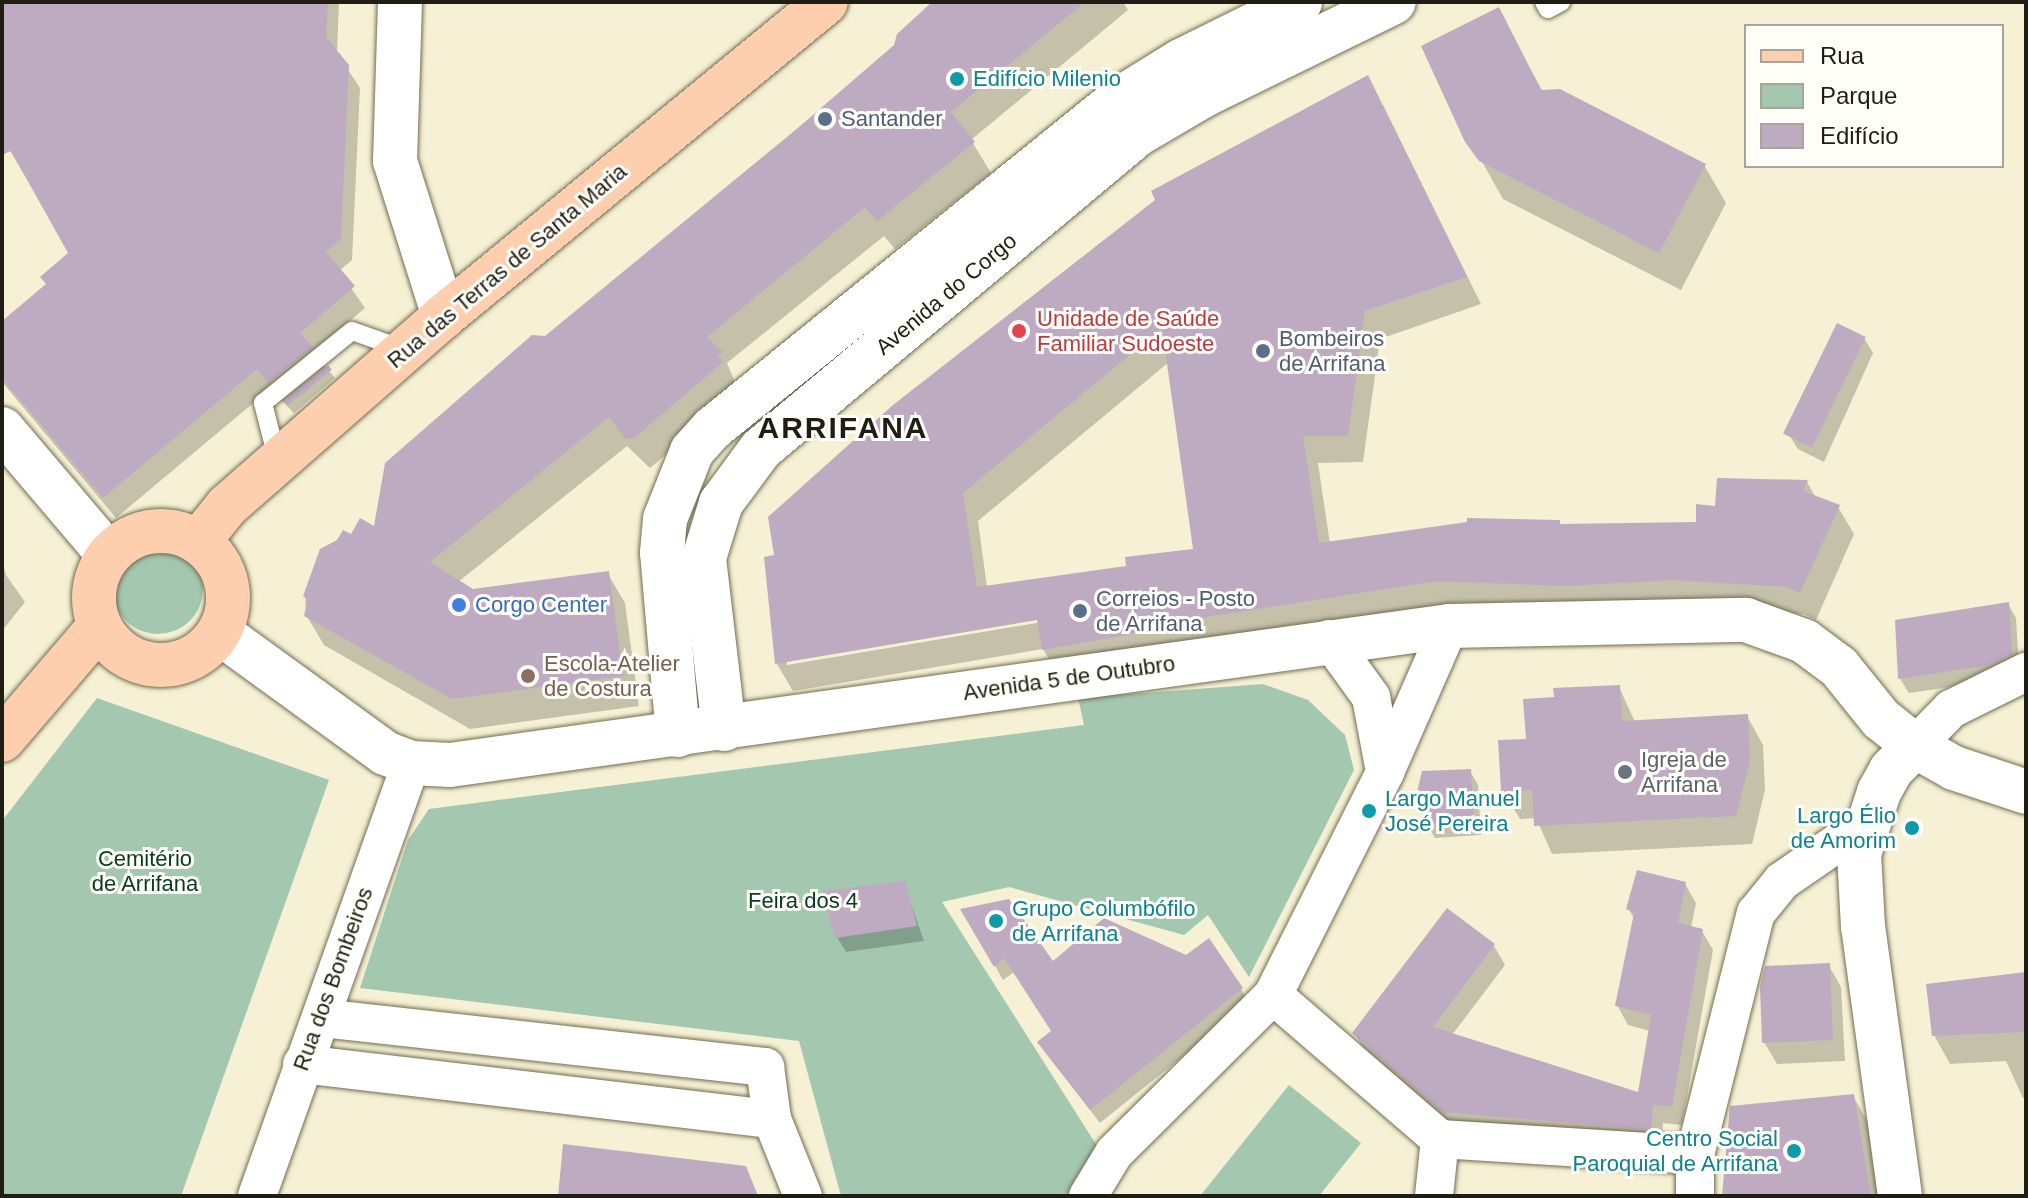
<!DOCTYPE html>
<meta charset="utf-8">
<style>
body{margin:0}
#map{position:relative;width:2028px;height:1198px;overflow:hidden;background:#f6f1d4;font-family:Arial,sans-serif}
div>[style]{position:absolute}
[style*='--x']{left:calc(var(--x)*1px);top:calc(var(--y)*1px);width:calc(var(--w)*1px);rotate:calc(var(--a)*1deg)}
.green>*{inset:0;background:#a3c7af}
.round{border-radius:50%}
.shadow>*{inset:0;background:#0003}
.building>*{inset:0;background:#bfabc1;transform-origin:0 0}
.roads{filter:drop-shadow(0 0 2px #716d53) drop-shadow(0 0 2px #716d53)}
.lane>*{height:18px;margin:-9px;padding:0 9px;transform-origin:9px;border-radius:9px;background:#fff}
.street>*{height:38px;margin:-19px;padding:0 19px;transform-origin:19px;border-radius:19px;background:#fff}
.secondary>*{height:44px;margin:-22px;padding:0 22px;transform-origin:22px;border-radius:22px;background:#fff}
.primary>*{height:44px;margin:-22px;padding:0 22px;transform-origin:22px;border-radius:22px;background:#fdcfae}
.primary>.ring{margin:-22px;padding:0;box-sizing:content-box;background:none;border:44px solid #fdcfae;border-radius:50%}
.dots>*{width:22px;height:22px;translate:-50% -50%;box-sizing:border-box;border:4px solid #fffef8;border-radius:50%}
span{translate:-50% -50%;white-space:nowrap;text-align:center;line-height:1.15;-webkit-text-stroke:6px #fffef8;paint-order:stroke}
.culture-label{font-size:22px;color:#0d838f}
.left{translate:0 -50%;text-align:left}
.right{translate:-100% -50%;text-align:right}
.service-label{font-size:22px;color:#4e5e75}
.street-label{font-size:22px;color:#201e14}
.health-label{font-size:22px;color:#be3a42}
.shop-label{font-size:22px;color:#366cbe}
.education-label{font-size:22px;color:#785e54}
.worship-label{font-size:22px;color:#5b616d}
.park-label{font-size:22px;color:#063b21}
.district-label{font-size:30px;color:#201e14;font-weight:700;letter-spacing:2px}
.frame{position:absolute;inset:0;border:4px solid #201e14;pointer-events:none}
.legend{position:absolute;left:1744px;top:24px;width:260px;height:144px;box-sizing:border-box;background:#fffef8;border:2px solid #a6a49d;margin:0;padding:10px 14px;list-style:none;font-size:24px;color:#201e14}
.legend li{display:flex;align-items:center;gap:16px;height:40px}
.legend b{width:40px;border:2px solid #a6a49d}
</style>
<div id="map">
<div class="green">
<div class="round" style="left:113px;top:544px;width:90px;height:90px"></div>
<div style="clip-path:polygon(1263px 684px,1308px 700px,1345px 735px,1354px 770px,1249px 977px,1208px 915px,1184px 935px,1009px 887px,942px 902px,1099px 1149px,1066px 1196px,841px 1196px,799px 1041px,360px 988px,408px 840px,429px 809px,1084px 725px,1078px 698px)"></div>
<div style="clip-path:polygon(97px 698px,329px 780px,181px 1196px,2px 1196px,2px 821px)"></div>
<div style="clip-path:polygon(1289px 1085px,1361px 1143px,1319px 1196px,1200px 1196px)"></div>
</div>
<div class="shadow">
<div style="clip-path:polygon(2px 2px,339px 2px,337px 53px,360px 88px,352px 260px,339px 271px,365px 308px,313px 352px,335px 378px,294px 413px,270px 389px,116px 518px,2px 382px,2px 324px,47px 285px,71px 254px,2px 137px)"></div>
<div style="clip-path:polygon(934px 2px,1123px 2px,1128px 10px,971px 140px,991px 173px,895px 249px,884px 236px,727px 363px,739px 392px,650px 468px,627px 446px,458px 582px,473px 591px,608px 574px,625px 603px,639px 706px,470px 729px,324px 645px,306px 615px,305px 595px,352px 536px,375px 530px,546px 338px,801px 129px,896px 46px)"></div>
<div style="clip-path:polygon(1498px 10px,1543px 92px,1704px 165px,1726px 203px,1681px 290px,1503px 199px,1481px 160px)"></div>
<div style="clip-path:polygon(evenodd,1383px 105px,1481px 304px,1380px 339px,1363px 462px,1318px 463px,1330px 544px,1559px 522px,1561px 526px,1698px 524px,1717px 508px,1807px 482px,1816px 498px,1838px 507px,1854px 534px,1816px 620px,1804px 614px,1688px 607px,1059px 677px,1043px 649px,793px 691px,777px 664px,766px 559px,777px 557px,1383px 105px,1169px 362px,1196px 551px,1129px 568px,987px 587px,978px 521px,1169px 362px,1383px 105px,1047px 617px,1048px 621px,787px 665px,787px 661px,1047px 617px)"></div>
<div style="clip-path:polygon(1864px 338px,1873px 353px,1824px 462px,1798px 449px,1789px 435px)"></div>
<div style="clip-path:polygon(2px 558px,6px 575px,25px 602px,2px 631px)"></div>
<div style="clip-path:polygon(2008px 604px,2016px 618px,2019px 669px,1998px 680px,1909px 693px,1900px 679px)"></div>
<div style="clip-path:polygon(1619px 687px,1635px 722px,1747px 716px,1763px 745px,1765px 790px,1752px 844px,1552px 854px,1536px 818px,1520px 819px,1503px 791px,1556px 699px)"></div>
<div style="clip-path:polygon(1470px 771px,1478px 785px,1481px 835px,1435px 838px,1426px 823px)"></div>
<div style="clip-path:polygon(904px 884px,924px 941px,846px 952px,837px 937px)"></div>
<div style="clip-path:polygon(1685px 884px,1696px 903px,1691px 928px,1702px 931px,1713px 950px,1682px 1125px,1663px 1123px,1661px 1149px,1455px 1131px,1366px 1053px,1355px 1034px,1447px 911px,1494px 946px,1505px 965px,1452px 1035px,1640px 1095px,1650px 1031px,1628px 1025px,1617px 1005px,1635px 920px,1628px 908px)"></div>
<div style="clip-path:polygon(964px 910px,1053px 964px,1241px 989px,1249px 1003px,1100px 1123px,1039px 1043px,1053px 1032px,1014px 972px,1003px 980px)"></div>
<div style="clip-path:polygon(1829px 966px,1841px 987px,1845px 1061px,1777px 1064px,1764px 1042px)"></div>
<div style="clip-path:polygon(2026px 974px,2026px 1098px,2023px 1098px,2006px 1061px,1950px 1064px,1934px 1035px)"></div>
<div style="clip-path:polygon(1853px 1096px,1869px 1124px,1881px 1196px,1724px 1196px)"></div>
</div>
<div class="building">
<div style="clip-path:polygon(2px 2px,328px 2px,326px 37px,349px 65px,341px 239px,326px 252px,355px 286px,300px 333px,313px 347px,268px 383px,257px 369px,103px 498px,2px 378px,2px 321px,46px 284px,40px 277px,68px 253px,11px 151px,2px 155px)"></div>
<div style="clip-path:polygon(932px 2px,1085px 2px,951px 112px,975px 142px,877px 221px,865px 207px,707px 337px,723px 352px,718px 356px,723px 362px,633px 439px,625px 438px,609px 417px,430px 562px,473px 589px,609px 571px,623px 676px,452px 699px,304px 616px,308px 599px,303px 596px,320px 549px,337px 540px,343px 530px,351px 534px,360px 518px,374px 526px,385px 463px,532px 335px,545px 336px,799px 127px,894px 45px,897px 34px)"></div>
<div style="clip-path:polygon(1499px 7px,1541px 90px,1560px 89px,1706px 164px,1659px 253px,1479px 161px,1465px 142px,1421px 46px)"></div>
<div style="clip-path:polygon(evenodd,1368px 75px,1467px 277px,1365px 311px,1348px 436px,1303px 436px,1319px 543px,1467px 522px,1467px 518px,1560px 520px,1560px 524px,1696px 522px,1696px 504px,1715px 506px,1717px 478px,1808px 480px,1803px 491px,1840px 505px,1800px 593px,1787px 587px,1672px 580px,1565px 586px,1437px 581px,1193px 619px,1193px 623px,1042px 650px,1037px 620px,775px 664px,764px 557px,774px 555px,768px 517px,893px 405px,1155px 200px,1151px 191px,1368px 75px,1162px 328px,1193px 549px,1125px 557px,1126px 566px,977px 587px,963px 493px,1162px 328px)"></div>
<div style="left:1837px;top:323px;width:32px;height:123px;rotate:26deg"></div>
<div style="left:328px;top:365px;width:6px;height:57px;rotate:51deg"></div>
<div style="clip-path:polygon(2009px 602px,2012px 654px,1990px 665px,1898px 679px,1895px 620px)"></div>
<div style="clip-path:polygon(1620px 685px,1622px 721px,1748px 714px,1750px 761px,1736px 816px,1534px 826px,1532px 790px,1501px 791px,1498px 740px,1526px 739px,1523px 699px,1554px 697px,1553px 688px)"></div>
<div style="clip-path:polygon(1471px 769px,1474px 821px,1425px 824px,1416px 796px,1422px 771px)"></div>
<div style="clip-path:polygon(1637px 870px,1686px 882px,1678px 923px,1703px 929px,1672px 1106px,1653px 1105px,1651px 1130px,1442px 1112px,1352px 1033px,1447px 908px,1495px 944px,1433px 1027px,1638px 1092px,1651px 1015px,1615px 1006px,1634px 913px,1626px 909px)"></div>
<div style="clip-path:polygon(905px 881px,917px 926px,835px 938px,822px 891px)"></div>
<div style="clip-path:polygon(1009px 899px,1053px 961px,1104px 918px,1186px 955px,1209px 938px,1243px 988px,1090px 1110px,1037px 1042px,1051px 1031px,1004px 958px,994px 967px,960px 909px)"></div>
<div style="clip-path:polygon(1830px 963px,1833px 1040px,1762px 1043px,1760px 987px,1765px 966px)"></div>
<div style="clip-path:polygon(2026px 972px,2026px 1032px,1932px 1036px,1926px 984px)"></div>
<div style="clip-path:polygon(1854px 1094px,1871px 1196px,1722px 1196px,1730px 1106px)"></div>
<div style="clip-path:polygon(563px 1144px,746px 1166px,758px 1196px,558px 1196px)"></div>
</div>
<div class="roads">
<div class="lane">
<div style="--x:1544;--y:2;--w:8;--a:60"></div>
<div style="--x:1548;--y:9;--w:15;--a:-28"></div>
<div style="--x:277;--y:458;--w:57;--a:-104.3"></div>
<div style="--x:263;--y:403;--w:114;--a:-39"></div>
<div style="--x:352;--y:331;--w:54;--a:19.4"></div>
</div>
<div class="street">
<div style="--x:1329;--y:639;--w:72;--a:54.1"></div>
<div style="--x:1371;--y:697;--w:76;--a:79.4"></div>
<div style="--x:1915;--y:746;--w:52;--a:-45.8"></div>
<div style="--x:1951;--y:709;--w:84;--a:-26.3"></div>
<div style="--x:1273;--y:995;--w:221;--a:40.8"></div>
<div style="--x:321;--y:1018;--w:447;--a:6.3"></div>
<div style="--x:765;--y:1067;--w:52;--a:82.3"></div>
<div style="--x:772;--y:1119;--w:83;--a:68.1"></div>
<div style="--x:302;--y:1064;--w:473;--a:6.7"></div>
<div style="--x:1440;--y:1139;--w:256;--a:3.6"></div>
<div style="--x:257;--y:1196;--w:460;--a:-70.4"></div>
<div style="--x:1088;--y:1196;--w:50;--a:-58.8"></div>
<div style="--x:1114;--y:1153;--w:224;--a:-44.8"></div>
<div style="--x:1273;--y:995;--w:250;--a:-63.3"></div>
<div style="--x:1385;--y:772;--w:159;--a:-66.3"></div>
<div style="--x:1434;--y:1196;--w:57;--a:-84"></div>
<div style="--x:1695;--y:1196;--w:41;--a:-90"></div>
<div style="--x:1695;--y:1155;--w:250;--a:-75.9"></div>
<div style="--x:1756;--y:913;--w:41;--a:-50.9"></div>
<div style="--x:1782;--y:881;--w:104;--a:-34.5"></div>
</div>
<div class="secondary">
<div style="--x:400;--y:2;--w:159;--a:91.8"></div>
<div style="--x:395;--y:161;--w:163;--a:72.5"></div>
<div style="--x:2;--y:429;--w:165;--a:49.7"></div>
<div style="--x:220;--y:633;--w:204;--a:36"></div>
<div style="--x:385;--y:753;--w:28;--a:21"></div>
<div style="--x:411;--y:763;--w:39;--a:3"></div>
<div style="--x:450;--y:765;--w:1009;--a:-7.92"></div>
<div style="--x:1449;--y:626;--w:297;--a:-1.2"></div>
<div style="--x:1746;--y:620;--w:62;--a:19.9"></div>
<div style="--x:1804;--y:641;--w:44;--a:36.6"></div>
<div style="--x:1839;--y:667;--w:67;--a:51.1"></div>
<div style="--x:1881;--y:719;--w:43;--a:38.5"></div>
<div style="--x:1915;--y:746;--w:45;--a:29.4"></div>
<div style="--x:1954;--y:768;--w:76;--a:18.4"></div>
<div style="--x:724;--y:729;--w:172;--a:-96.7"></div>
<div style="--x:704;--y:558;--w:58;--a:-72.8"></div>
<div style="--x:721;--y:503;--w:67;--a:-53.5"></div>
<div style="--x:761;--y:449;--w:491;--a:-39.9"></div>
<div style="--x:1138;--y:134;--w:79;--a:-30.5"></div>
<div style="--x:1206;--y:94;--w:209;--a:-26.1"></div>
<div style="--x:678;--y:735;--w:183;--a:-95"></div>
<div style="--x:662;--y:553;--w:34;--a:-85"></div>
<div style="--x:665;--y:519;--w:73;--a:-68.3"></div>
<div style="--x:692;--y:451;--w:31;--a:-48"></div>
<div style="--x:713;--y:428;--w:521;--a:-39"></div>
<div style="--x:1118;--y:100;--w:74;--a:-31.8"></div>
<div style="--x:1181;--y:61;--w:133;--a:-26.4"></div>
<div style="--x:1900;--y:1196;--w:272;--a:-97.8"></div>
<div style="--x:1863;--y:927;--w:73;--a:-93.1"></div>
<div style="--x:1859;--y:854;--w:65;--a:-72.1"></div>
<div style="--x:1879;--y:792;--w:25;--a:-61"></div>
<div style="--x:1891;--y:770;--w:34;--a:-45"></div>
</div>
<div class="primary">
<div class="ring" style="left:94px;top:531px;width:90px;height:90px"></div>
<div style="--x:198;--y:542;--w:46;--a:-51.1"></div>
<div style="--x:227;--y:506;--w:288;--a:-41.2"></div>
<div style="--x:444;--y:316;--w:494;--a:-39.4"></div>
<div style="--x:2;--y:740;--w:149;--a:-49.4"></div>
</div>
</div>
<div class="dots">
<div style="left:957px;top:79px;background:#0f9aa8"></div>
<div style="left:825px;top:119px;background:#5c6f8a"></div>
<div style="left:1019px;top:331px;background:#e0444e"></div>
<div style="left:1263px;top:351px;background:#5c6f8a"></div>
<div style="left:459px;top:605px;background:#3f7fe0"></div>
<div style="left:1080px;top:611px;background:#5c6f8a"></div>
<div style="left:528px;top:676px;background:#8d6e63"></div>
<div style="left:1625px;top:772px;background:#6b7280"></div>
<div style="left:1369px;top:811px;background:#0f9aa8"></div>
<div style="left:1912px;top:828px;background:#0f9aa8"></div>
<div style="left:996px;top:921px;background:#0f9aa8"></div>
<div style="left:1794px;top:1151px;background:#0f9aa8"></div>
</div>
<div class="culture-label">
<span class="left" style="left:973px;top:79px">Edifício Milenio</span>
<span class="left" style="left:1385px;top:811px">Largo Manuel<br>José Pereira</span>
<span class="right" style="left:1896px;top:828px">Largo Élio<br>de Amorim</span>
<span class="left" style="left:1012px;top:921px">Grupo Columbófilo<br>de Arrifana</span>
<span class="right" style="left:1778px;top:1151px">Centro Social<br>Paroquial de Arrifana</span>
</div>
<div class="service-label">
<span class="left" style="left:841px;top:119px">Santander</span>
<span class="left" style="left:1279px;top:351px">Bombeiros<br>de Arrifana</span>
<span class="left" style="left:1096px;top:611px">Correios - Posto<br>de Arrifana</span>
</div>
<div class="street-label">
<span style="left:507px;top:266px;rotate:-40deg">Rua das Terras de Santa Maria</span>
<span style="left:946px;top:294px;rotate:-40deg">Avenida do Corgo</span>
<span style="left:1069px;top:678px;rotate:-8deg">Avenida 5 de Outubro</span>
<span style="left:333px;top:979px;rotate:-70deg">Rua dos Bombeiros</span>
</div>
<div class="health-label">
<span class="left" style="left:1037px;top:331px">Unidade de Saúde<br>Familiar Sudoeste</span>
</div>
<div class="shop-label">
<span class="left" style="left:475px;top:605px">Corgo Center</span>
</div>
<div class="education-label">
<span class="left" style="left:544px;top:676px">Escola-Atelier<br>de Costura</span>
</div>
<div class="worship-label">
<span class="left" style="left:1641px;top:772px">Igreja de<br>Arrifana</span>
</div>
<div class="park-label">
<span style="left:145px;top:871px">Cemitério<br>de Arrifana</span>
<span style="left:803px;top:901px">Feira dos 4</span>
</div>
<div class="district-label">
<span style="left:843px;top:428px">ARRIFANA</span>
</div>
<div class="frame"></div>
<ul class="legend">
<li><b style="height:10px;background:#fdcfae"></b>Rua</li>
<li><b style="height:22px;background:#a3c7af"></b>Parque</li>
<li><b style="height:22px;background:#bfabc1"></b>Edifício</li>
</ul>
</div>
